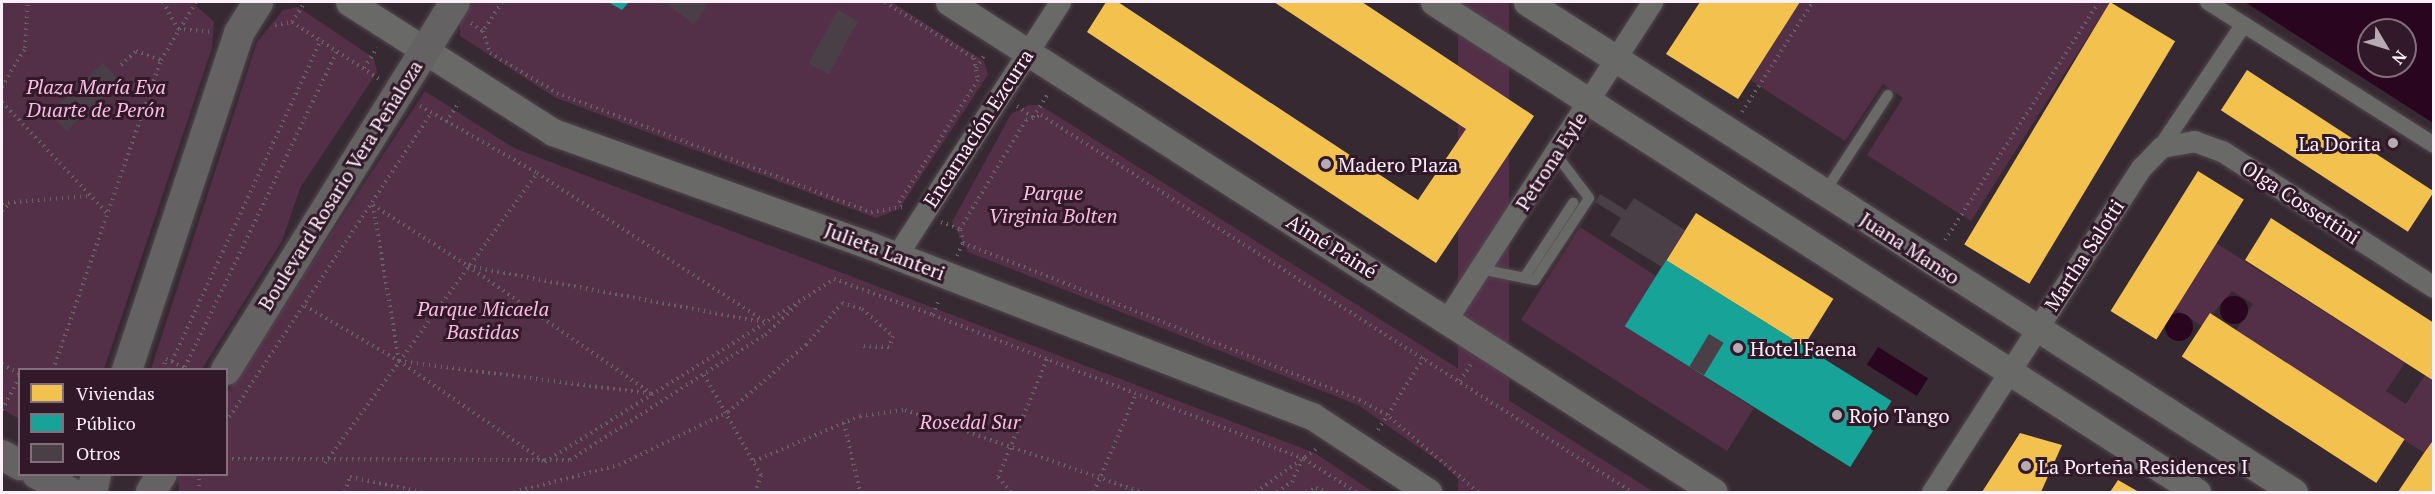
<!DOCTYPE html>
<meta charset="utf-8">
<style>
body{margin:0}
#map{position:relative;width:2435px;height:494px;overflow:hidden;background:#362932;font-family:"PT Serif",serif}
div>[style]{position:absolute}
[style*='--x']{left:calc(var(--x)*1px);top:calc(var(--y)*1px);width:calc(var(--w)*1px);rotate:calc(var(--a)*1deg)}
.green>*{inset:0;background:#542f48;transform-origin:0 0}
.water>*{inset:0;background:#2a0520;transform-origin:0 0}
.round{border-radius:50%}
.homes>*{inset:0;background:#f2c14e;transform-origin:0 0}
.public>*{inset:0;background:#17a398;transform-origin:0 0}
.building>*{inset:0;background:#4a3f46;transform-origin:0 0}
.path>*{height:4px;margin-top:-2px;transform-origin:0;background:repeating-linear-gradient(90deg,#666264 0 1.5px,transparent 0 6px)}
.roads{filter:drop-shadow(0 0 2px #51464d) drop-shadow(0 0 2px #51464d)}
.service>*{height:10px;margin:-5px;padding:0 5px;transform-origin:5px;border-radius:5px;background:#696a68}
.pedestrian>*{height:16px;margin:-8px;padding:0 8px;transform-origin:8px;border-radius:8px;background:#696a68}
.minor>*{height:21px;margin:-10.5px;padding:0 10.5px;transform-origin:10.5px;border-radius:10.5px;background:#696a68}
.tertiary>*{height:27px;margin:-13.5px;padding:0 13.5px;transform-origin:13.5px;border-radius:13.5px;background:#696a68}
.secondary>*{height:30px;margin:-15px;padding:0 15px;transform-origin:15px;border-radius:15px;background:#656263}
.dots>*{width:16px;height:16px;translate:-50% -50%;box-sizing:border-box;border:3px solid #311929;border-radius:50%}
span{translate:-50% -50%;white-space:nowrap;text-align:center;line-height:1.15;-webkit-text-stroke:6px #311929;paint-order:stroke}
.park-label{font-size:20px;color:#fabce3;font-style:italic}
.street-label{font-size:20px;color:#fef0f8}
.poi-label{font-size:20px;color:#fef0f8}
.right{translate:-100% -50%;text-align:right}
.left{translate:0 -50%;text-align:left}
.frame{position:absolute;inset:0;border:3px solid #fef0f8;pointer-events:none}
.legend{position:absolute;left:18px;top:368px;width:210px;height:108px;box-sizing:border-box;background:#311929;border:2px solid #836f7c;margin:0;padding:8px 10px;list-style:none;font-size:18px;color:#fef0f8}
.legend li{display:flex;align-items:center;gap:12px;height:30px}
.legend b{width:30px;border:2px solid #836f7c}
.north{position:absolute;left:2357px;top:18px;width:60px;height:60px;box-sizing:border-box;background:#311929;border:2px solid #836f7c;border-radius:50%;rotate:128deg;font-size:16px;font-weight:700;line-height:24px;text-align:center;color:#fef0f8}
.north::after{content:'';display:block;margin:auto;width:21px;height:27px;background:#b8aab3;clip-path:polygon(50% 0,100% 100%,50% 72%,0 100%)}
</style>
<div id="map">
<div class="green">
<div style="clip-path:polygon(2px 2px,192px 2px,214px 22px,212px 48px,104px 369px,20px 370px,19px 419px,2px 409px)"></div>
<div style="clip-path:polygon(473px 2px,892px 2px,984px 61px,988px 75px,899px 209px,876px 218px,556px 98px,460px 36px,460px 22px)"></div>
<div style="left:1458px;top:2px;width:51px;height:908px"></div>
<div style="clip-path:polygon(1800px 2px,2110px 2px,1971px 221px,1867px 155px,1903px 98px,1883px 84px,1845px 141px,1750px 80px)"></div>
<div style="clip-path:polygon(298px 7px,374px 58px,377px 72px,300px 188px,282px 241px,202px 369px,151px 369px,257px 42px,283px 10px)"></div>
<div style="clip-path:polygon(425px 91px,514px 148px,1315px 453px,1373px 492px,179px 492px,178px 475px,226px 474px,227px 392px)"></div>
<div style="clip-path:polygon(1029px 105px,1040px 105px,1654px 492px,1471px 492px,1444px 465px,1358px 405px,968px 252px,952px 222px,1011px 114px)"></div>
<div style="clip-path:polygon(1580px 227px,1656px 276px,1625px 326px,1754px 408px,1727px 451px,1521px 320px)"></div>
<div style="clip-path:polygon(2216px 243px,2405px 363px,2386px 391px,2406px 404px,2425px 375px,2433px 381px,2433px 439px,2424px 453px,2236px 330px,2253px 304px,2232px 291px,2202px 326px,2174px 308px)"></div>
</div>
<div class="water">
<div style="clip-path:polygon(evenodd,2245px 2px,2433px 2px,2433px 123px,2245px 2px,2369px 30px,2405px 30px,2405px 66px,2369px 66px,2369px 30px)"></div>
<div class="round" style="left:2220px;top:296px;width:28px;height:28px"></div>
<div class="round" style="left:2165px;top:313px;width:28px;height:28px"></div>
<div style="left:1878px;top:347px;width:59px;height:21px;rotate:32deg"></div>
</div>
<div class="homes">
<div style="clip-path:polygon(1106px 2px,1118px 2px,1418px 200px,1466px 129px,1274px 2px,1362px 2px,1534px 116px,1436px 263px,1087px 32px)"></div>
<div style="clip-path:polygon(1700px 2px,1800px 2px,1738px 99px,1666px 54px)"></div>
<div style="left:2110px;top:2px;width:76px;height:283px;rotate:31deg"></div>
<div style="left:2247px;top:70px;width:223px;height:48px;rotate:33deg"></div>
<div style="left:2198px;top:171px;width:54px;height:165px;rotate:32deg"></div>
<div style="left:1696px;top:213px;width:162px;height:56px;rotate:32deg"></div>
<div style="clip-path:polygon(2271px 218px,2434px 323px,2434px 381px,2245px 260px)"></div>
<div style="left:2210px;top:313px;width:232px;height:52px;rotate:33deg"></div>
<div style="clip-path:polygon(2020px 433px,2062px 445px,2041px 492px,1982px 492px)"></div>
<div style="clip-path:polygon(2434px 439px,2434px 492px,2398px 492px,2424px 453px)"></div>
<div style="clip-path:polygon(2118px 480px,2139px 492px,2110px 492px)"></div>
</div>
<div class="public">
<div style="clip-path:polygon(608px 2px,629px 2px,622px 10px)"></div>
<div style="left:1666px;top:260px;width:266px;height:78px;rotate:32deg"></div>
</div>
<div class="building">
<div style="clip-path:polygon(665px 2px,710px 2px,694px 25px)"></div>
<div style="left:838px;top:10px;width:23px;height:61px;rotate:29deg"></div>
<div style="left:103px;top:63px;width:25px;height:73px;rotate:47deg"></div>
<div style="clip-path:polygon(1600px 194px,1626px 210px,1634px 198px,1685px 230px,1662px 267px,1610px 235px,1621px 218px,1595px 202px)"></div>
<div style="left:1709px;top:334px;width:17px;height:38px;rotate:31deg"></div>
</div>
<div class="path">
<div style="--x:163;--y:2;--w:31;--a:61"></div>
<div style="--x:178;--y:29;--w:36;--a:5"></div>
<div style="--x:502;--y:2;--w:35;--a:123"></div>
<div style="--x:483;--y:31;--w:23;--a:72"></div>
<div style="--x:490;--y:53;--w:78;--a:30.8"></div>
<div style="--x:557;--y:93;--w:336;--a:20.8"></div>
<div style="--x:871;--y:212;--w:33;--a:-9"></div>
<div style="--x:885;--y:2;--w:105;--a:32.2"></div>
<div style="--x:974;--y:58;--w:22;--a:80"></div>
<div style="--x:978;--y:80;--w:148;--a:122.8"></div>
<div style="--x:292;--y:22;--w:104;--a:33.2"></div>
<div style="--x:471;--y:23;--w:14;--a:34"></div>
<div style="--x:275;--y:25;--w:17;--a:-10"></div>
<div style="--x:292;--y:22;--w:24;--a:-57"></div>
<div style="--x:121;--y:65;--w:21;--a:-43"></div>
<div style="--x:136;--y:51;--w:27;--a:20"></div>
<div style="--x:364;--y:68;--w:24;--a:-57"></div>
<div style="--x:976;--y:68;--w:17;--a:-57"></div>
<div style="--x:2;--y:87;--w:45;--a:-59.5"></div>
<div style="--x:25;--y:48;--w:46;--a:-86.3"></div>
<div style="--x:2;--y:102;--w:156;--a:46.6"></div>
<div style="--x:420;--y:106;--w:135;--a:29.8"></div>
<div style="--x:537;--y:173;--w:273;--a:33.1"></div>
<div style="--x:1017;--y:106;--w:19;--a:35"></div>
<div style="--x:1033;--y:117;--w:27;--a:-57"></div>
<div style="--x:1742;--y:112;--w:131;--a:-57.2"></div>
<div style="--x:446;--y:122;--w:24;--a:-57"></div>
<div style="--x:2;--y:203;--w:86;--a:-4.7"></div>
<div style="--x:373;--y:205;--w:158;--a:80.5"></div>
<div style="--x:399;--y:361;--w:178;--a:34.7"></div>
<div style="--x:545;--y:462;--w:342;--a:-32.3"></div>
<div style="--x:834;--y:279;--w:105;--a:20"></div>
<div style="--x:933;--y:315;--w:17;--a:-69"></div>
<div style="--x:373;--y:205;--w:113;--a:32.7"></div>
<div style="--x:468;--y:266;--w:299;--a:10.8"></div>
<div style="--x:2;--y:211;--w:8;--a:-45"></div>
<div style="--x:941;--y:222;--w:20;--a:20"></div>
<div style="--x:1945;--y:240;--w:283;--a:-57.1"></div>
<div style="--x:957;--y:256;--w:14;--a:-65"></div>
<div style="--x:305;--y:306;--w:109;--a:30.3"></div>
<div style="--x:399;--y:361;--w:255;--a:7.4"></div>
<div style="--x:652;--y:394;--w:224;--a:-145.2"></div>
<div style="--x:933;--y:315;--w:398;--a:21.2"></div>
<div style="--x:1304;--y:459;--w:62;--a:32.4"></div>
<div style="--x:172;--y:361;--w:354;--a:-65.1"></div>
<div style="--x:2;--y:364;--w:21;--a:29"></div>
<div style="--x:185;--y:367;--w:351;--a:-64.3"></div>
<div style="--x:53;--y:370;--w:328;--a:-70.8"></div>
<div style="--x:161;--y:60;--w:68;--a:-58.9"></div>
<div style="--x:163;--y:370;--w:11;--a:-75"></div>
<div style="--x:166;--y:359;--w:26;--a:25"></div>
<div style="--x:704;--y:375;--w:115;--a:60.3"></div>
<div style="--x:761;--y:475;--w:18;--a:109"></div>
<div style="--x:1460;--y:381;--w:20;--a:-57"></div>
<div style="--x:2;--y:410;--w:38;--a:-62"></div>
<div style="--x:226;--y:422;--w:371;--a:-56.4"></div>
<div style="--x:844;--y:423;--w:71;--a:76.9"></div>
<div style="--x:1378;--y:430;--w:86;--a:-57.8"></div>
<div style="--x:226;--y:459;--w:344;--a:0.2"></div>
<div style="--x:570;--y:460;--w:232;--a:-32.7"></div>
<div style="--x:765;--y:335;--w:48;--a:-43.3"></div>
<div style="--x:754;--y:461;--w:115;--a:-23"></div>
<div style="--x:860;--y:416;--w:45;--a:-7.6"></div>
<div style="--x:905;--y:410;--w:250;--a:19.2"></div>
<div style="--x:325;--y:463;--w:359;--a:-53.8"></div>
<div style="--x:199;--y:492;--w:18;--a:-90"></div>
<div style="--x:345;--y:492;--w:16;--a:-72"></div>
<div style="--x:350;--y:477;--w:74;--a:11.8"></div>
<div style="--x:514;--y:492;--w:108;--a:-14.4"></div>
<div style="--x:619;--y:465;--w:121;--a:-25.9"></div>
<div style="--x:728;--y:412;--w:103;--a:-40.7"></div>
<div style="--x:806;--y:345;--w:55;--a:-49.4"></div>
<div style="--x:842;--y:303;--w:21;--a:17"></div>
<div style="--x:862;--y:309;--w:41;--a:41.1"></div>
<div style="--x:893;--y:336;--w:12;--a:110"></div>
<div style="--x:889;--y:347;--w:28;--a:-178"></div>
<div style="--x:1011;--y:492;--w:20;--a:-131"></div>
<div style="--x:998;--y:477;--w:128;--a:-67.4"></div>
<div style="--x:1094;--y:492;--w:107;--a:-66.8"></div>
<div style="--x:1256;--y:492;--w:77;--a:-35.5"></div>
<div style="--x:1277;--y:492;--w:18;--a:-34"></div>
<div style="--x:1292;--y:482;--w:20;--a:-66"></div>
<div style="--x:1306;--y:492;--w:11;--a:-22"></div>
<div style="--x:1316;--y:488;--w:12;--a:20"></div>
<div style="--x:1478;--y:492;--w:119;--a:-139.8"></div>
<div style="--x:1387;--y:415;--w:31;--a:-151"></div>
<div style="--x:1360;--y:400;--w:427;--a:-158.4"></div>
<div style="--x:963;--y:243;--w:14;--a:-102"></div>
<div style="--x:960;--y:229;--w:127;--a:-58.8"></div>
<div style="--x:1026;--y:120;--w:16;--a:-18"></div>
<div style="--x:1041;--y:115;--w:701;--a:32.53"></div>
</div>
<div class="roads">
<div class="service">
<div style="--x:1824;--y:193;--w:117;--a:-56.9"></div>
<div style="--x:1480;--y:269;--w:56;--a:11.3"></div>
<div style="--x:1535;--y:280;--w:98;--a:-56.6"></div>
<div style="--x:1589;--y:198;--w:56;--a:-127.1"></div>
<div style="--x:1524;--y:278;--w:90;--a:-56.8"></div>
</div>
<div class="pedestrian">
<div style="--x:2208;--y:2;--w:267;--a:32.3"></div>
<div style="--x:2161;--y:147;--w:148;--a:-56"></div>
</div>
<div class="minor">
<div style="--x:897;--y:255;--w:301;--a:-57.2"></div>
<div style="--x:1447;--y:319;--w:378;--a:-57.1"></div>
<div style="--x:1932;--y:492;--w:386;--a:-57.2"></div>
<div style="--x:2141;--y:168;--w:29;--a:-46"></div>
<div style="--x:2161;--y:147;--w:34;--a:-10"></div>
<div style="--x:2194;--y:141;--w:30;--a:20"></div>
<div style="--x:2222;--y:151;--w:252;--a:32.7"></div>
</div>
<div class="tertiary">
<div style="--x:349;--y:2;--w:242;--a:32.5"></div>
<div style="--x:553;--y:132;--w:338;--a:19.7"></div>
<div style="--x:871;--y:246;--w:473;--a:21.1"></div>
<div style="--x:1312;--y:416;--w:139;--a:33.2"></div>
<div style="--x:949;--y:2;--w:908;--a:32.64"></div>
<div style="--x:1434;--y:2;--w:907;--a:32.71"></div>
<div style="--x:1527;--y:2;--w:910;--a:32.57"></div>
</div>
<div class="secondary">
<div style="--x:127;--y:370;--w:355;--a:-71.6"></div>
<div style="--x:239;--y:33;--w:36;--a:-58"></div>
<div style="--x:226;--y:370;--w:433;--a:-58.1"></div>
<div style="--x:2;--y:455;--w:21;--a:29"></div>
<div style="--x:37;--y:474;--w:38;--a:29"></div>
<div style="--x:92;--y:492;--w:18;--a:-77"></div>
<div style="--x:151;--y:492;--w:21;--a:-59"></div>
</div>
</div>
<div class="dots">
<div style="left:2393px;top:143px;background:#b8aab3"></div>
<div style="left:1326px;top:164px;background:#b8aab3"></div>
<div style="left:1738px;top:348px;background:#b8aab3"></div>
<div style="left:1837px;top:415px;background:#b8aab3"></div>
<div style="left:2026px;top:466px;background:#b8aab3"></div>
</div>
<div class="park-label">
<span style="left:96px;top:98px">Plaza María Eva<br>Duarte de Perón</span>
<span style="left:1053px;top:204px">Parque<br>Virginia Bolten</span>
<span style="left:483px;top:320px">Parque Micaela<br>Bastidas</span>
<span style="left:970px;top:421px">Rosedal Sur</span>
</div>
<div class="street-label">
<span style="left:978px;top:128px;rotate:-57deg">Encarnación Ezcurra</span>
<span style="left:1551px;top:161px;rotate:-57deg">Petrona Eyle</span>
<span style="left:340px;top:185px;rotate:-58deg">Boulevard Rosario Vera Peñaloza</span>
<span style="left:2301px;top:202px;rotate:33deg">Olga Cossettini</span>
<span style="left:1332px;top:246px;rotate:32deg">Aimé Painé</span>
<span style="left:1910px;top:248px;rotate:33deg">Juana Manso</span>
<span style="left:885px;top:251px;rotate:21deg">Julieta Lanteri</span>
<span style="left:2084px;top:255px;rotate:-57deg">Martha Salotti</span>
</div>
<div class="poi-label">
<span class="right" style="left:2381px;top:143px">La Dorita</span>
<span class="left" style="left:1338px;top:164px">Madero Plaza</span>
<span class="left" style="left:1750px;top:348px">Hotel Faena</span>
<span class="left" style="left:1849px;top:415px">Rojo Tango</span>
<span class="left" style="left:2038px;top:466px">La Porteña Residences I</span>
</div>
<div class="frame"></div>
<ul class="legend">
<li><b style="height:16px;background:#f2c14e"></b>Viviendas</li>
<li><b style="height:16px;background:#17a398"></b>Público</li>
<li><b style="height:16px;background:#4a3f46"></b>Otros</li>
</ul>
<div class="north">N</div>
</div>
